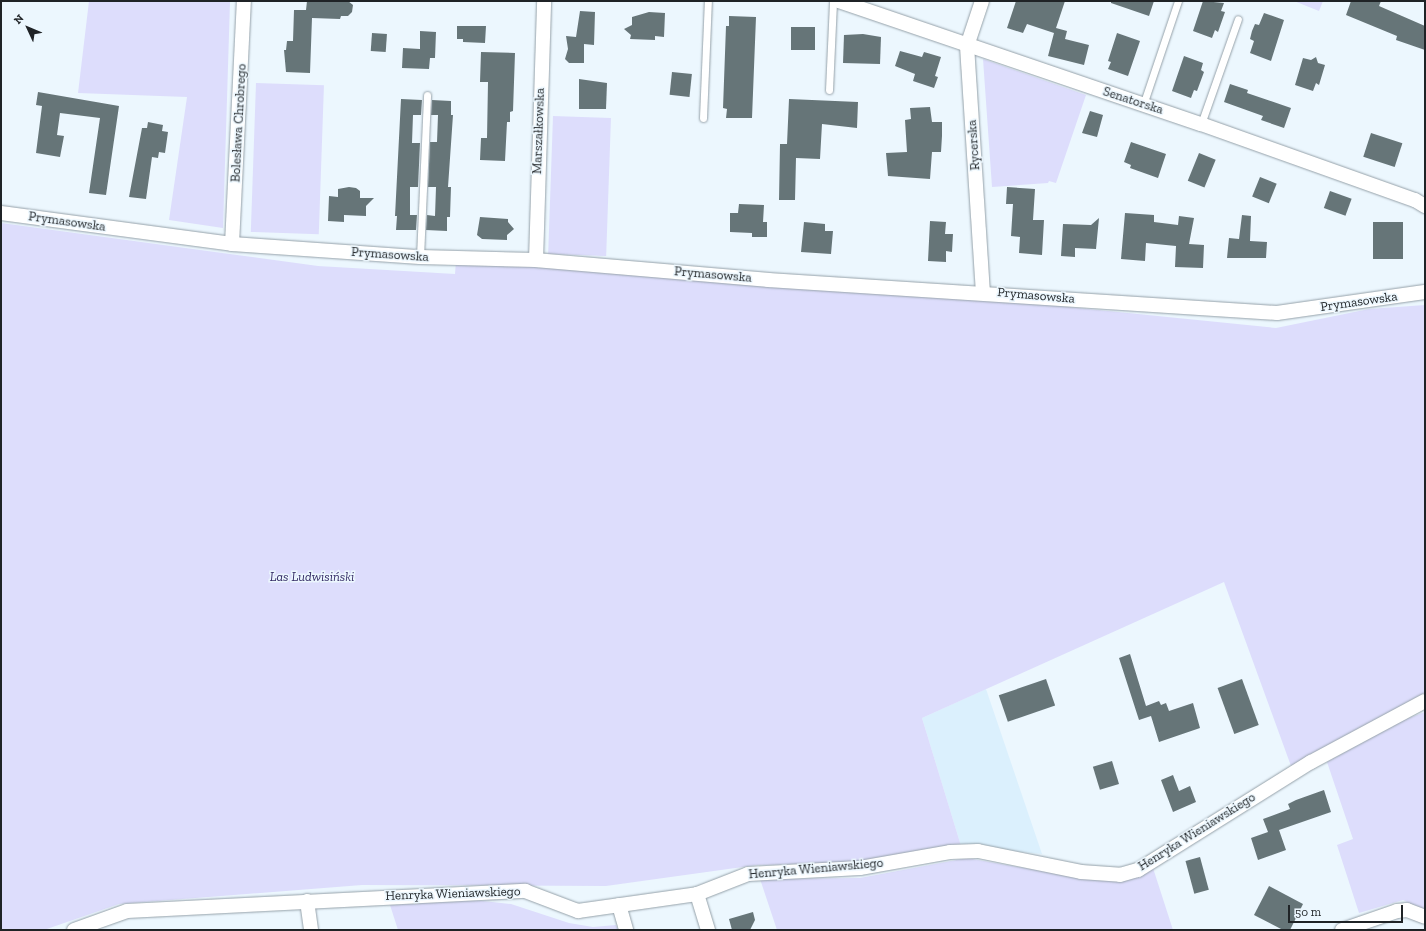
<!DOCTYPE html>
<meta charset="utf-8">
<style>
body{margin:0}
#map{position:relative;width:1426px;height:931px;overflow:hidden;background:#ecf7fe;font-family:"Zilla Slab",serif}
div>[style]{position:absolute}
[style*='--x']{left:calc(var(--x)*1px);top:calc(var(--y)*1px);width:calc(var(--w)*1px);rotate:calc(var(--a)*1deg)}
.built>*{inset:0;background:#dbf0fd}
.green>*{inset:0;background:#ddddfc;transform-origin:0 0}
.building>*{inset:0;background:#667578;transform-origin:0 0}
.roads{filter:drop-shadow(0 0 1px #95a1a9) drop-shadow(0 0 1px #95a1a9)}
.lane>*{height:7px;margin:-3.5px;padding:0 3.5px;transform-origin:3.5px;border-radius:3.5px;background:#fff}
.street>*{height:14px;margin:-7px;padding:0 7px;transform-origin:7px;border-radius:7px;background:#fff}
span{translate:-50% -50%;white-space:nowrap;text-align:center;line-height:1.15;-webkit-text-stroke:3px #ecf7fe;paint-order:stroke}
.street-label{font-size:13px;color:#1f2326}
.park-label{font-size:13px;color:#322964;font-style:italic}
.frame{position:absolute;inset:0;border:2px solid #1f2326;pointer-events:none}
.north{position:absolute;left:8px;top:8px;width:40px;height:40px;-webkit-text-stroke:3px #ecf7fe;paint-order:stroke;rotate:314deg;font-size:11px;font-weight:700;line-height:16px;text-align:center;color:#1f2326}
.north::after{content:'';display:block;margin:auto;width:14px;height:18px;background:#1f2326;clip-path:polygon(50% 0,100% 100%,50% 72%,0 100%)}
.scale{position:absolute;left:1288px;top:905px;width:115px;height:18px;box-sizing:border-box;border:2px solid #1f2326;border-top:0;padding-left:5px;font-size:12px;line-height:14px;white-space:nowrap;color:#1f2326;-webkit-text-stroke:3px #ecf7fe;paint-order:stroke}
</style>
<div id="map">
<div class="built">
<div style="clip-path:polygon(986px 689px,1042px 854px,961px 846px,922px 718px)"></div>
</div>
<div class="green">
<div style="clip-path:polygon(89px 1px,230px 2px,223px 228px,169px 220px,187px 97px,78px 93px)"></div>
<div style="clip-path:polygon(1294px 1px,1323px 1px,1319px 11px)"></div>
<div style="clip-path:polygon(983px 59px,1086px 95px,1056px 183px,1049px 181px,1048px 183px,992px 187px)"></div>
<div style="left:256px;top:83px;width:68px;height:149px;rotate:2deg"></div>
<div style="left:553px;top:116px;width:58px;height:138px;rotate:2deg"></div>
<div style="clip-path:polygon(1px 223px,318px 266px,455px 274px,456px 261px,980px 298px,1276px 328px,1369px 309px,1425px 305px,1425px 695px,1291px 766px,1224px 582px,922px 718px,961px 846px,856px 863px,757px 865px,606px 886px,362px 885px,119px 904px,44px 930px,1px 930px)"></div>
<div style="clip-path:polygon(1425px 712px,1425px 911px,1403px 900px,1359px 913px,1337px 845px,1353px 839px,1327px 762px,1398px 722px)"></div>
<div style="clip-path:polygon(967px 858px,1081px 878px,1153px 868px,1173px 930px,777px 930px,760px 879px,860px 878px)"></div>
<div style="clip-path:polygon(474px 900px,511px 904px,569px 923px,593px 927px,616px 925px,618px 930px,398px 930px,390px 905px)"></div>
</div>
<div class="building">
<div style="clip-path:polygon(307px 1px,348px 1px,353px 5px,352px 12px,348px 16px,341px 16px,340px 19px,312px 18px,310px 73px,286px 72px,284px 50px,286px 50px,287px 41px,293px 41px,294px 10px,306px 10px)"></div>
<div style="clip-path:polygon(1016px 1px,1065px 1px,1056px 28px,1067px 31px,1065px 39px,1089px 45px,1084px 65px,1048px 56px,1054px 33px,1027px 24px,1023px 33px,1007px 28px)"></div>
<div style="clip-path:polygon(1111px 1px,1154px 1px,1149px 16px,1111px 3px)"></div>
<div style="clip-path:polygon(1203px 1px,1224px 3px,1221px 11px,1225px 12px,1218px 32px,1215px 30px,1212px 38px,1193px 31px)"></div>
<div style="clip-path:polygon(1351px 1px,1381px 1px,1379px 6px,1425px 26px,1425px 50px,1396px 40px,1397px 36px,1346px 15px)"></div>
<div style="clip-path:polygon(580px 11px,595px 12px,594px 45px,584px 44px,584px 63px,569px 63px,565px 59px,568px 49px,566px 36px,576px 37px)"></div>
<div style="clip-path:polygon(649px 12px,665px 13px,664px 37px,655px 36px,655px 40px,630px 39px,631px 35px,624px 29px,632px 25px,632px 17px)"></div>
<div style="clip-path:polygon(1264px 13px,1284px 20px,1271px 61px,1250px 53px,1254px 41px,1250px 39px,1252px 31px,1255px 24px,1259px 25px)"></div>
<div style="clip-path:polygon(729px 16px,756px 17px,752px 118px,726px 118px,727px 109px,723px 108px,726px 26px,729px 26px)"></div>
<div style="clip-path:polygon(457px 26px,486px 26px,485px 43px,463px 42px,463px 39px,457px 39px)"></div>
<div style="left:791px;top:27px;width:24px;height:23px"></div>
<div style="clip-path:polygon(420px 31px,436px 32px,435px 58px,430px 58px,429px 69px,402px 68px,403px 48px,420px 49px)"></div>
<div style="left:372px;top:33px;width:15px;height:18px;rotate:4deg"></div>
<div style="clip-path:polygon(1117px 33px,1140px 41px,1128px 76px,1108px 69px,1111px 62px,1108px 61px)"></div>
<div style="clip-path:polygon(863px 34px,881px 37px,880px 64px,843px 63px,844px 35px)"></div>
<div style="clip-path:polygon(900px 51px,922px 57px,924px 52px,941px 57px,935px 76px,938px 77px,934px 88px,913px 81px,915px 74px,895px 66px)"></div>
<div style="clip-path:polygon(481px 52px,515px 53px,513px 111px,510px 112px,510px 122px,507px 122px,505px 161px,480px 160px,481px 138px,487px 138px,488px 82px,480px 82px)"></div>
<div style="clip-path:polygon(1184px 56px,1203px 63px,1201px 70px,1204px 72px,1197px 91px,1194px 90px,1191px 98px,1172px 91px)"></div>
<div style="clip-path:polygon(1316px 57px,1318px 63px,1325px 65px,1319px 85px,1316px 83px,1313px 91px,1295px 85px,1303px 58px,1311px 60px)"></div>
<div style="left:672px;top:72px;width:20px;height:23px;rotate:6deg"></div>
<div style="clip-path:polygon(579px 79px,607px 83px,606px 109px,579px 109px)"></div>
<div style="clip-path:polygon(1230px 84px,1248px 90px,1247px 93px,1291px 108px,1284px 128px,1261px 120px,1263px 116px,1224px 102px)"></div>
<div style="clip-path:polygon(38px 92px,119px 106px,106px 195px,89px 193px,100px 118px,60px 113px,57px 135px,64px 136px,60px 157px,36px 153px,42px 106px,36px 105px)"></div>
<div style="clip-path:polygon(401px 99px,422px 100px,421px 115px,413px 115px,412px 143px,420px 143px,418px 187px,410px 187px,410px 215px,417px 215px,416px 230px,396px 230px,397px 216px,395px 216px)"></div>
<div style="clip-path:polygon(789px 99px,858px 102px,857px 128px,822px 124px,820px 159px,796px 158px,795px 200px,779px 200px,780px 144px,787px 144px)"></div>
<div style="clip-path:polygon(432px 100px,451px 101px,451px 115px,453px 115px,448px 187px,451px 187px,450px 217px,447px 217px,447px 231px,426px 230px,427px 215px,435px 216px,436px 187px,428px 187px,430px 142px,437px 142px,438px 115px,431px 115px)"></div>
<div style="clip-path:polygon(930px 107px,932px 122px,942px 122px,942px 136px,941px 152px,932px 152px,930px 179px,888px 176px,886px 153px,907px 152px,905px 120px,911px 119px,910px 108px)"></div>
<div style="clip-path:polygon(1090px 111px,1103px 115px,1097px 137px,1082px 133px)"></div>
<div style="clip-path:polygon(148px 122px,163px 125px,162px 131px,168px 132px,165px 153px,159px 152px,158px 158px,152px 157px,146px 199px,129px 197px,142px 128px,147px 128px)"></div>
<div style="left:1371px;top:133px;width:33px;height:25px;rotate:18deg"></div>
<div style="clip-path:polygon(1131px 142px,1166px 154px,1158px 178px,1130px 168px,1131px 165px,1124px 162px)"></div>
<div style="left:1199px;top:153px;width:18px;height:30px;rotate:22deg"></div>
<div style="left:1260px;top:177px;width:18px;height:21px;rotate:22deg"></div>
<div style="clip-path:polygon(349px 187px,356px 188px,360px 191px,360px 198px,374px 198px,366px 206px,366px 216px,344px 215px,344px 222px,328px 221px,329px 196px,338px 197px,338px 189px)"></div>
<div style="clip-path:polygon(1007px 187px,1035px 189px,1033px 220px,1044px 220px,1042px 255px,1019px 253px,1020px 237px,1011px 236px,1013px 204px,1006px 204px)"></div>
<div style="left:1330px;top:191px;width:23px;height:18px;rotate:20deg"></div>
<div style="clip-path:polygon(739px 204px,764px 205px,763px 222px,767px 222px,767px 237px,752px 237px,752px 233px,730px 232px,730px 213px,738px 213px)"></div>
<div style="clip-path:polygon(1125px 213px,1154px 215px,1154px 222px,1178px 225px,1179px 216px,1194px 218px,1189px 244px,1204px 245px,1203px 268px,1175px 267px,1176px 246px,1146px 243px,1145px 261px,1121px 259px)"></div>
<div style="clip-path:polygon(1242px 215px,1251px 216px,1250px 241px,1267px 242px,1266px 258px,1227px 258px,1229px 238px,1239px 239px)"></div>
<div style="clip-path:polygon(480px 217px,508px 219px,508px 222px,514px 229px,507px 235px,507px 240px,482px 239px,477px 235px)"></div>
<div style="clip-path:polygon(1099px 218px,1096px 249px,1075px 248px,1075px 257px,1061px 256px,1063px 224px,1091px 225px)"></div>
<div style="clip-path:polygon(930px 221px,946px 222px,945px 234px,953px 234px,952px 252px,946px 251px,946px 262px,928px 261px)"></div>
<div style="clip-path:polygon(804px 222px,825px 224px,825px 231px,833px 231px,831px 254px,801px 252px)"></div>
<div style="left:1373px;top:222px;width:30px;height:37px"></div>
<div style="clip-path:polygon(1130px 654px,1146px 706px,1159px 701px,1161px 705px,1166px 703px,1169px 711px,1193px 703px,1200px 728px,1159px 742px,1151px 716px,1139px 720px,1119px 658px)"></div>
<div style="left:1046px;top:679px;width:28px;height:50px;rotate:71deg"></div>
<div style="left:1242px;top:679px;width:49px;height:26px;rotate:70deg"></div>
<div style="left:1112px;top:761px;width:24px;height:20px;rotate:73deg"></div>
<div style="clip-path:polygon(1173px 775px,1179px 791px,1190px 786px,1196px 802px,1173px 812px,1161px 780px)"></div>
<div style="clip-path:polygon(1324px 790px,1331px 812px,1279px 830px,1286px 850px,1258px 860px,1251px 838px,1268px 832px,1263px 819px,1290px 809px,1288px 804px,1296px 800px)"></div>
<div style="left:1200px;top:857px;width:34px;height:15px;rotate:75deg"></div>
<div style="clip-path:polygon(1269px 886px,1303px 904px,1290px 930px,1283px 930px,1254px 915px)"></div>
<div style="clip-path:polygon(753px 912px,755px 920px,750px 930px,732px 930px,729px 919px)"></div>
</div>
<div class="roads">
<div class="lane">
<div style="--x:829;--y:90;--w:89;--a:-87.4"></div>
<div style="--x:1143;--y:105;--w:110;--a:-71.4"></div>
<div style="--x:703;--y:118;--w:117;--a:-87.6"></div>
<div style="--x:1201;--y:124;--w:111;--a:-70.6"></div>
<div style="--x:420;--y:257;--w:162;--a:-87.5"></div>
</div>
<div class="street">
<div style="--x:839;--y:1;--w:382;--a:18.8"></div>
<div style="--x:1201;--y:124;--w:227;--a:19.6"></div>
<div style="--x:1415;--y:200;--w:12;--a:31"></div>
<div style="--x:982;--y:1;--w:47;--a:108.4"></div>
<div style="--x:967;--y:46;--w:247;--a:86.3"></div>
<div style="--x:1;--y:213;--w:233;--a:7.6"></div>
<div style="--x:232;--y:244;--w:188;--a:4"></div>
<div style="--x:420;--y:257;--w:116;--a:1.5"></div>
<div style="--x:536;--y:260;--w:233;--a:4.9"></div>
<div style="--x:768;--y:280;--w:510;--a:3.71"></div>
<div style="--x:1277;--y:313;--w:149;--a:-8.1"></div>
<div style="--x:232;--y:244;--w:243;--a:-87.2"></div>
<div style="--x:536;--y:260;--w:259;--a:-88.2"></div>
<div style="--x:697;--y:894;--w:38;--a:73"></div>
<div style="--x:307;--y:901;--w:29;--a:82"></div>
<div style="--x:619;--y:905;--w:26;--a:74"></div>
<div style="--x:74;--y:930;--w:56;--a:-19.7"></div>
<div style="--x:127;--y:911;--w:399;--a:-2.9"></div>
<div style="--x:525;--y:891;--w:57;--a:20.7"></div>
<div style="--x:578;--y:911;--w:120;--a:-8.1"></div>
<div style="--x:697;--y:894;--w:55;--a:-21.4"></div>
<div style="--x:748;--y:874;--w:112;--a:-3.1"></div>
<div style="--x:860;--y:868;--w:91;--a:-10.1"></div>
<div style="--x:950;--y:852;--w:28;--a:-2"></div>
<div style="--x:978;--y:851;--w:105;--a:11.5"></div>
<div style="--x:1081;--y:872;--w:39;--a:4"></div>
<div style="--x:1120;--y:875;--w:19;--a:-16"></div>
<div style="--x:1138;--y:870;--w:204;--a:-32"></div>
<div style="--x:1311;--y:762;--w:129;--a:-28.2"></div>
<div style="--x:1342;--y:930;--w:58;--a:-19.1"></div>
<div style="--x:1397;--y:911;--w:10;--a:-6"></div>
<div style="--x:1407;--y:910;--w:19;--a:21"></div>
</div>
</div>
<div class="street-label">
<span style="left:1133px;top:101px;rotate:18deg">Senatorska</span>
<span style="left:239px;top:123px;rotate:-87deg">Bolesława Chrobrego</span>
<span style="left:539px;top:131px;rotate:-88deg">Marszałkowska</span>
<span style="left:974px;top:145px;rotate:-94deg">Rycerska</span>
<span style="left:67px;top:222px;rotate:8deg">Prymasowska</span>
<span style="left:390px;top:255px;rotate:4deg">Prymasowska</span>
<span style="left:713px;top:275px;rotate:5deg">Prymasowska</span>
<span style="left:1036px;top:296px;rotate:5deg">Prymasowska</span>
<span style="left:1359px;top:302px;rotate:-8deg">Prymasowska</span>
<span style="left:1197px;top:832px;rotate:-32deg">Henryka Wieniawskiego</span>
<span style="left:816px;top:869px;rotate:-5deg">Henryka Wieniawskiego</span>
<span style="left:453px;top:894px;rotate:-2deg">Henryka Wieniawskiego</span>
</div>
<div class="park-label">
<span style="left:312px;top:577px">Las Ludwisiński</span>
</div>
<div class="frame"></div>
<div class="north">N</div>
<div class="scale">50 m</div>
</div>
